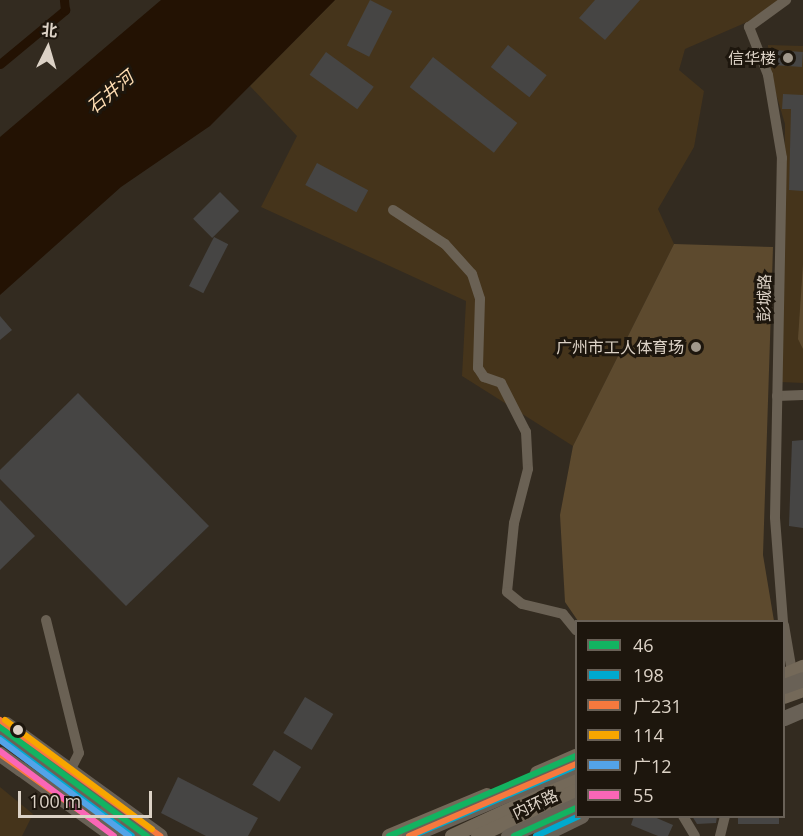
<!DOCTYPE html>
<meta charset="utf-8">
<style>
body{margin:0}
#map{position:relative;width:803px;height:836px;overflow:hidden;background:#332b20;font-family:"Open Sans","Noto Sans SC",sans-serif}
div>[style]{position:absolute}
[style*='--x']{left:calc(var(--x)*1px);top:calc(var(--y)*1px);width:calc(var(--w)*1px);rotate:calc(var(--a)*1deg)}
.built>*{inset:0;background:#45341b}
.green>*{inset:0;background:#5d4a2e}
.water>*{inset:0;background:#231203}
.canal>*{height:9px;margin:-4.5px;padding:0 4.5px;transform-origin:4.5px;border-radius:4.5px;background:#231203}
.building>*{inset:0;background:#464544;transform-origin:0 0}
.minor>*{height:10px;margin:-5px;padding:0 5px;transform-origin:5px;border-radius:5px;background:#6a6154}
.major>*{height:14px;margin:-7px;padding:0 7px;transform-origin:7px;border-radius:7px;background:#746959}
.highway>*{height:15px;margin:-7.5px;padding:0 7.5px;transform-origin:7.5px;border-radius:7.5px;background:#696156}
.highway-bridge>*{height:15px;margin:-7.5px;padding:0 7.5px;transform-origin:7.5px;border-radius:7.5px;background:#696156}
.bus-1>*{height:6px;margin:-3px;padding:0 3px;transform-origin:3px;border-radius:3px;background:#13b361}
.bus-2>*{height:6px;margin:-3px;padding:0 3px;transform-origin:3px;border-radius:3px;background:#00a9ce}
.bus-3>*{height:6px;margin:-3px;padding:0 3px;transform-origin:3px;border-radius:3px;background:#f6793e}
.bus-4>*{height:6px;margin:-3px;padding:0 3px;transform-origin:3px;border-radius:3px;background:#f7a600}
.bus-5>*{height:6px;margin:-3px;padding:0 3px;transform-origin:3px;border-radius:3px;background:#53a3e8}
.bus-6>*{height:6px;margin:-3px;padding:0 3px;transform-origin:3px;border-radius:3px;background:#fa66b7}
.dots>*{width:16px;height:16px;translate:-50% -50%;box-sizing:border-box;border:3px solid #1d160d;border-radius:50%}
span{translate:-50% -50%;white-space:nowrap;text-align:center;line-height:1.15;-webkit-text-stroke:6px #1d160d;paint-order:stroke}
.poi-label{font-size:16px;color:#dcd2c6}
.right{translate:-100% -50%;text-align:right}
.street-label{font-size:16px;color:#dcd2c6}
.water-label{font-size:18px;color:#fddcb2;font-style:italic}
.legend{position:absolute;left:575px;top:620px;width:210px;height:198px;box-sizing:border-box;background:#1d160d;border:2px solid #696157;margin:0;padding:8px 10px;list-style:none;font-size:18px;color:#dcd2c6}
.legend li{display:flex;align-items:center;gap:12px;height:30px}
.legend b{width:30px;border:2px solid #696157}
.north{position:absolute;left:18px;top:18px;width:60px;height:60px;-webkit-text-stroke:4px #1d160d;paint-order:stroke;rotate:5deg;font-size:16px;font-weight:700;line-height:24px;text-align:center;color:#dcd2c6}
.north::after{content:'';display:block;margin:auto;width:21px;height:27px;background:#dcd2c6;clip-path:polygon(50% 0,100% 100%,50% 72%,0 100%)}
.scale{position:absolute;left:18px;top:791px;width:134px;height:27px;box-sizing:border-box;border:3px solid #dcd2c6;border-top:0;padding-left:8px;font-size:18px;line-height:21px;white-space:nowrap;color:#dcd2c6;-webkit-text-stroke:4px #1d160d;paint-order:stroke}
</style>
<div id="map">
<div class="built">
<div style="clip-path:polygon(335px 0,778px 0,761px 16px,685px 49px,679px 70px,704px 91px,694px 147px,658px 209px,674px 244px,573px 446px,462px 376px,466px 301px,261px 207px,297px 136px,250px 86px)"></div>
<div style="clip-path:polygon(768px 45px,803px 46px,803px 383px,781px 382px,785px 124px,767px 64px)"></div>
<div style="clip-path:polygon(0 787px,33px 814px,22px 836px,0 836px)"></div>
</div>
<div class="green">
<div style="clip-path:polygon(674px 244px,773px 247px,763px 555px,774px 621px,578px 621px,565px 602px,560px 515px,573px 446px)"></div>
<div style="clip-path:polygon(803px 264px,803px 349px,798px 339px)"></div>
</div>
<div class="water">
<div style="clip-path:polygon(161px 0,335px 0,210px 126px,121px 187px,0 295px,0 137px)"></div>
</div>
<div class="canal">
<div style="--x:0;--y:64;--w:85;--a:-39.7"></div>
<div style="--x:65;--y:10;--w:10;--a:-96"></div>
</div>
<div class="building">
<div style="left:370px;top:0;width:25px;height:51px;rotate:27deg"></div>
<div style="clip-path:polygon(595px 0,640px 0,605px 40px,579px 18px)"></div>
<div style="left:508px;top:45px;width:49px;height:28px;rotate:38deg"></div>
<div style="left:774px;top:50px;width:29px;height:15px;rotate:4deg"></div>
<div style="left:326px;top:52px;width:59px;height:28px;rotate:36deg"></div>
<div style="left:433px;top:57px;width:107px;height:38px;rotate:38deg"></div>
<div style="clip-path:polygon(783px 94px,803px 95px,803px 191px,789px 190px,791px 109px,782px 109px)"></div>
<div style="left:317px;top:163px;width:58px;height:25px;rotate:28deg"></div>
<div style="left:220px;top:192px;width:27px;height:38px;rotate:45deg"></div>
<div style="left:214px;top:237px;width:16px;height:55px;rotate:27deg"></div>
<div style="clip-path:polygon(0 316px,12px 330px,0 340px)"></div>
<div style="clip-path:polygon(78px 393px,209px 526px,126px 606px,0 479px,0 470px)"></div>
<div style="clip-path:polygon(803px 440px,803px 528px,789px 526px,792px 441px)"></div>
<div style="clip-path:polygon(0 500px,35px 536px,0 570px)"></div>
<div style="left:305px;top:697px;width:33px;height:42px;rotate:31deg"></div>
<div style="left:274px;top:750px;width:32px;height:41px;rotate:32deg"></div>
<div style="clip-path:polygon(178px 777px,258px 818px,248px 836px,206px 836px,161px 813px)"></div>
<div style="clip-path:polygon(634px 816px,652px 816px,673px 825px,668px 836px,658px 836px,631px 825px)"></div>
<div style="clip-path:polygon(692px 816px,717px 816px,716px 823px,697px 824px)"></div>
<div style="left:738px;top:816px;width:41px;height:8px"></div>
</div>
<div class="minor">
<div style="--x:393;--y:210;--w:62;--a:33.2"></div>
<div style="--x:445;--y:244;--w:40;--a:48"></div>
<div style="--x:472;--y:274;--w:26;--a:72"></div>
<div style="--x:480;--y:299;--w:69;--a:91.7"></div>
<div style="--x:478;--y:368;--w:11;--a:56"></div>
<div style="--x:484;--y:377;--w:18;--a:19"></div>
<div style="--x:501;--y:383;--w:55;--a:63"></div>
<div style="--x:526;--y:432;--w:37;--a:87"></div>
<div style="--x:528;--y:469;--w:56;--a:104.5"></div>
<div style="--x:514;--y:523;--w:69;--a:95.8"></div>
<div style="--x:507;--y:592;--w:19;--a:39"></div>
<div style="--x:522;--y:604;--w:42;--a:13.7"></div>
<div style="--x:563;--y:614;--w:21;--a:51"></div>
<div style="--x:777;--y:396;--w:26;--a:-2"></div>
<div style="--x:46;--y:620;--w:137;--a:76.1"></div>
<div style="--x:79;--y:753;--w:27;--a:117"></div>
<div style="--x:783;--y:622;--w:105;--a:-94.4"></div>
<div style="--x:775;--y:517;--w:359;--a:-88.9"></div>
<div style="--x:782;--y:158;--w:84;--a:-99.6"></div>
<div style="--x:768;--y:75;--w:52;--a:-111.6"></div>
<div style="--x:749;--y:27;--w:46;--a:-36.1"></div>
<div style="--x:784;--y:625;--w:48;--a:80.3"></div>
<div style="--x:683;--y:816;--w:23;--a:59"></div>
<div style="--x:720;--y:836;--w:21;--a:-76"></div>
</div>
<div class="major">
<div style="--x:784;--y:675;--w:21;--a:-23"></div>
<div style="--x:784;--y:697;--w:20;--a:-20"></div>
<div style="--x:537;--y:773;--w:43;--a:-23.6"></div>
<div style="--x:88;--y:793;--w:73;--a:36.1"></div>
<div style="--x:80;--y:800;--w:61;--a:36.3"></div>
<div style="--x:389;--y:836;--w:106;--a:-22.7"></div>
<div style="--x:452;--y:836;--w:136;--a:-24.7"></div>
<div style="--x:478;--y:836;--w:108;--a:-24.7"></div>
</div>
<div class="highway">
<div style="--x:784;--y:686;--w:20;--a:-20"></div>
<div style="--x:784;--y:718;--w:21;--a:-23"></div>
<div style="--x:0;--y:754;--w:26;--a:36"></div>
<div style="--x:126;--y:826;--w:16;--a:40"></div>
<div style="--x:508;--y:836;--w:75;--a:-24.5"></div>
<div style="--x:540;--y:836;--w:46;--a:-26"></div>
</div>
<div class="highway-bridge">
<div style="--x:6;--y:724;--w:190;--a:36"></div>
<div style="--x:2;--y:735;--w:114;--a:36.5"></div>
<div style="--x:21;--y:769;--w:115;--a:35.8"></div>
<div style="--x:409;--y:836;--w:181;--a:-23"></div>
</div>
<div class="bus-1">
<div style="--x:0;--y:727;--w:183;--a:36.6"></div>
<div style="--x:389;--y:836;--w:203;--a:-23.2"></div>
<div style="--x:514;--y:836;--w:68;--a:-24.3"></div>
</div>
<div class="bus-2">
<div style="--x:0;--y:738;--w:164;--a:36.6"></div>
<div style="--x:412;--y:836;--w:178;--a:-23.1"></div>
<div style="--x:536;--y:836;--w:47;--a:-24.9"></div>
</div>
<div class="bus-3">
<div style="--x:0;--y:720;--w:198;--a:35.9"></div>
<div style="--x:0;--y:754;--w:119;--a:35.4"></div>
<div style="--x:409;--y:836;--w:182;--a:-23.3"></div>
</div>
<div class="bus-4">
<div style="--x:5;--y:720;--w:183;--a:36.6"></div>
</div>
<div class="bus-5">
<div style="--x:0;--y:740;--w:161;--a:36.7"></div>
</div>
<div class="bus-6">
<div style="--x:0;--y:751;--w:142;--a:36.7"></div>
</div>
<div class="dots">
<div style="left:788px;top:58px;background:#a1988c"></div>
<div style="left:696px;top:347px;background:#a1988c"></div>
<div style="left:18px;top:730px;background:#dcd2c6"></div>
</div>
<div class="poi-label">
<span class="right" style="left:776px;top:58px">信华楼</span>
<span class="right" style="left:684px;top:347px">广州市工人体育场</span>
</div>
<div class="street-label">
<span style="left:764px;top:298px;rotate:-89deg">彭城路</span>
<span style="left:535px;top:804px;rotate:-25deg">内环路</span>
</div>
<div class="water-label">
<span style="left:110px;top:92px;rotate:-40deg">石井河</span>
</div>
<ul class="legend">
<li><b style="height:8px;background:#13b361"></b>46</li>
<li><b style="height:8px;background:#00a9ce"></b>198</li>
<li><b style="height:8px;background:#f6793e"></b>广231</li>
<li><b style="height:8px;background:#f7a600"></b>114</li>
<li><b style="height:8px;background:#53a3e8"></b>广12</li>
<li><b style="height:8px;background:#fa66b7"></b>55</li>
</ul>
<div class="north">北</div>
<div class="scale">100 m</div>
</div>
